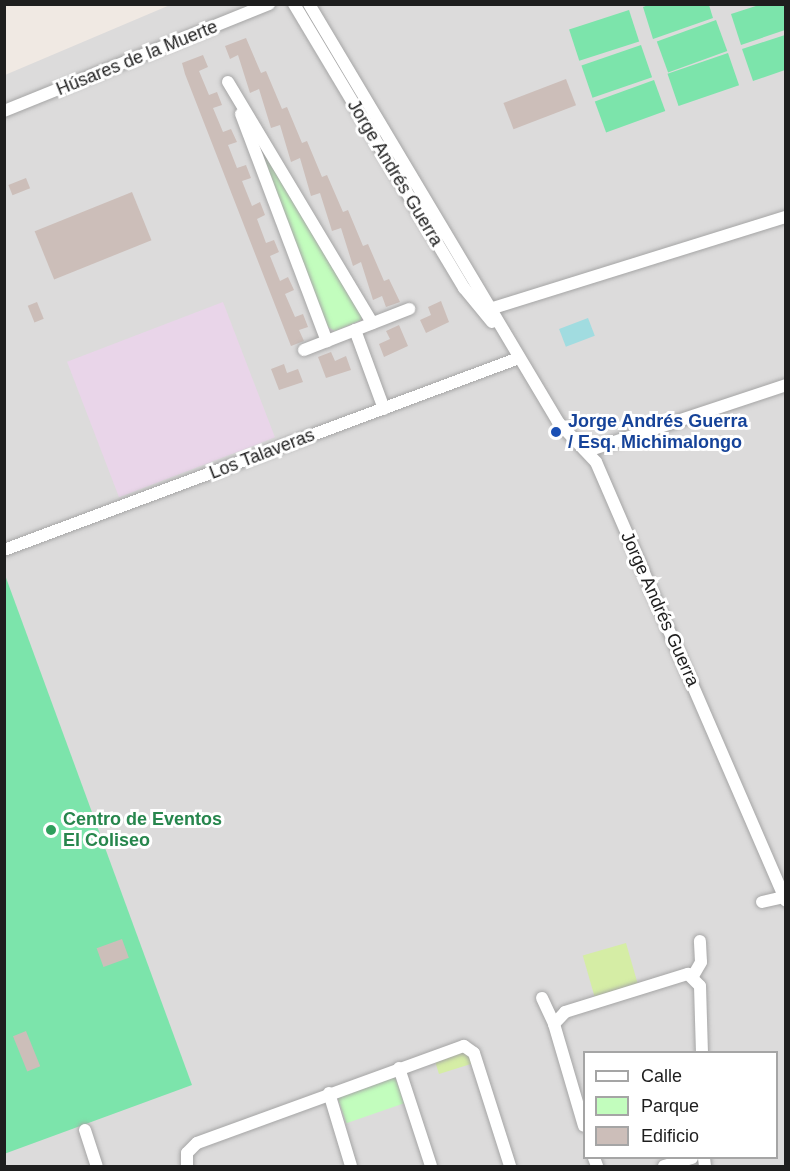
<!DOCTYPE html>
<meta charset="utf-8">
<style>
body{margin:0}
#map{position:relative;width:790px;height:1171px;overflow:hidden;background:#f0e9e3;font-family:Arial,sans-serif}
div>[style]{position:absolute}
[style*='--x']{left:calc(var(--x)*1px);top:calc(var(--y)*1px);width:calc(var(--w)*1px);rotate:calc(var(--a)*1deg)}
.residential>*{inset:0;background:#dcdbdb}
.industrial>*{inset:0;background:#e9d5e9;transform-origin:0 0}
.grass>*{inset:0;background:#d5eda5;transform-origin:0 0}
.park>*{inset:0;background:#c2fdbd;transform-origin:0 0}
.pitch>*{inset:0;background:#7ce4ab;transform-origin:0 0}
.water>*{inset:0;background:#a1dce0;transform-origin:0 0}
.building>*{inset:0;background:#ccbeb9;transform-origin:0 0}
.roads{filter:drop-shadow(0 0 2px #a5a5a5) drop-shadow(0 0 2px #a5a5a5)}
.street>*{height:12px;margin:-6px;padding:0 6px;transform-origin:6px;border-radius:6px;background:#fff}
.dots>*{width:16px;height:16px;translate:-50% -50%;box-sizing:border-box;border:3px solid #fff;border-radius:50%}
span{translate:-50% -50%;white-space:nowrap;text-align:center;line-height:1.15;-webkit-text-stroke:6px #fff;paint-order:stroke}
.street-label{font-size:18px;color:#1e1e1e}
.transit-label{font-size:18px;color:#164399;font-weight:700}
.left{translate:0 -50%;text-align:left}
.leisure-label{font-size:18px;color:#27864d;font-weight:700}
.frame{position:absolute;inset:0;border:6px solid #1e1e1e;pointer-events:none}
.legend{position:absolute;left:583px;top:1051px;width:195px;height:108px;box-sizing:border-box;background:#fff;border:2px solid #a5a5a5;margin:0;padding:8px 10px;list-style:none;font-size:18px;color:#1e1e1e}
.legend li{display:flex;align-items:center;gap:12px;height:30px}
.legend b{width:30px;border:2px solid #a5a5a5}
</style>
<div id="map">
<div class="residential">
<div style="clip-path:polygon(evenodd,170px 5px,785px 5px,785px 1166px,5px 1166px,5px 75px,170px 5px,584px 1052px,776px 1052px,776px 1158px,584px 1158px,584px 1052px)"></div>
</div>
<div class="industrial">
<div style="left:223px;top:302px;width:145px;height:167px;rotate:69deg"></div>
</div>
<div class="grass">
<div style="left:626px;top:943px;width:43px;height:45px;rotate:74deg"></div>
<div style="clip-path:polygon(464px 1050px,474px 1063px,439px 1074px,434px 1058px)"></div>
</div>
<div class="park">
<div style="clip-path:polygon(250px 128px,362px 312px,361px 320px,335px 331px,328px 327px)"></div>
<div style="left:394px;top:1074px;width:31px;height:61px;rotate:71deg"></div>
</div>
<div class="pitch">
<div style="clip-path:polygon(651px 4px,709px 5px,713px 18px,653px 39px,643px 7px)"></div>
<div style="clip-path:polygon(759px 5px,785px 5px,785px 30px,741px 45px,731px 14px)"></div>
<div style="left:629px;top:10px;width:33px;height:63px;rotate:72deg"></div>
<div style="left:716px;top:20px;width:33px;height:63px;rotate:70deg"></div>
<div style="clip-path:polygon(785px 35px,785px 70px,753px 81px,742px 49px)"></div>
<div style="left:641px;top:45px;width:34px;height:63px;rotate:71deg"></div>
<div style="left:728px;top:53px;width:34px;height:64px;rotate:71deg"></div>
<div style="left:654px;top:80px;width:33px;height:63px;rotate:70deg"></div>
<div style="clip-path:polygon(5px 575px,192px 1085px,4px 1154px)"></div>
</div>
<div class="water">
<div style="left:588px;top:318px;width:19px;height:31px;rotate:69deg"></div>
</div>
<div class="building">
<div style="clip-path:polygon(246px 38px,261px 73px,266px 71px,282px 109px,287px 107px,302px 143px,307px 141px,322px 177px,327px 175px,343px 212px,348px 210px,363px 246px,368px 244px,384px 281px,389px 279px,400px 302px,386px 307px,382px 296px,373px 300px,361px 262px,353px 266px,341px 228px,332px 231px,320px 193px,311px 196px,300px 158px,291px 162px,280px 125px,271px 128px,259px 89px,250px 93px,238px 55px,230px 59px,225px 46px)"></div>
<div style="clip-path:polygon(203px 55px,208px 67px,199px 71px,209px 95px,217px 92px,222px 105px,213px 108px,223px 132px,231px 129px,237px 142px,228px 145px,237px 168px,246px 165px,251px 178px,242px 181px,252px 206px,260px 202px,265px 215px,257px 219px,266px 243px,274px 240px,279px 252px,270px 256px,280px 281px,288px 277px,294px 290px,285px 294px,295px 317px,303px 314px,308px 327px,299px 330px,304px 341px,291px 346px,185px 74px,182px 63px)"></div>
<div style="left:566px;top:79px;width:28px;height:67px;rotate:69deg"></div>
<div style="left:26px;top:178px;width:11px;height:19px;rotate:68deg"></div>
<div style="left:132px;top:192px;width:52px;height:105px;rotate:68deg"></div>
<div style="clip-path:polygon(441px 301px,449px 322px,426px 333px,420px 320px,431px 315px,428px 307px)"></div>
<div style="left:37px;top:302px;width:18px;height:10px;rotate:68deg"></div>
<div style="clip-path:polygon(399px 325px,408px 346px,384px 357px,379px 344px,390px 339px,386px 331px)"></div>
<div style="clip-path:polygon(331px 352px,335px 361px,346px 356px,351px 370px,326px 378px,318px 357px)"></div>
<div style="clip-path:polygon(284px 364px,287px 373px,298px 369px,303px 382px,279px 390px,271px 369px)"></div>
<div style="left:122px;top:939px;width:20px;height:27px;rotate:70deg"></div>
<div style="left:26px;top:1031px;width:38px;height:14px;rotate:68deg"></div>
</div>
<div class="roads">
<div class="street">
<div style="--x:294;--y:4;--w:331;--a:59.1"></div>
<div style="--x:464;--y:288;--w:44;--a:50.5"></div>
<div style="--x:309;--y:4;--w:487;--a:59.2"></div>
<div style="--x:558;--y:422;--w:55;--a:46.5"></div>
<div style="--x:596;--y:462;--w:478;--a:66.6"></div>
<div style="--x:228;--y:82;--w:281;--a:59.1"></div>
<div style="--x:4;--y:111;--w:286;--a:-22"></div>
<div style="--x:241;--y:114;--w:243;--a:69.3"></div>
<div style="--x:490;--y:309;--w:310;--a:-17.3"></div>
<div style="--x:355;--y:330;--w:84;--a:69.8"></div>
<div style="--x:304;--y:350;--w:113;--a:-21.3"></div>
<div style="--x:587;--y:451;--w:210;--a:-18.3"></div>
<div style="--x:4;--y:550;--w:550;--a:-20.45"></div>
<div style="--x:762;--y:902;--w:23;--a:-13"></div>
<div style="--x:693;--y:976;--w:16;--a:-60"></div>
<div style="--x:701;--y:962;--w:21;--a:-93"></div>
<div style="--x:542;--y:998;--w:29;--a:65"></div>
<div style="--x:554;--y:1024;--w:106;--a:73.6"></div>
<div style="--x:554;--y:1024;--w:16;--a:-47"></div>
<div style="--x:565;--y:1012;--w:129;--a:-17.2"></div>
<div style="--x:688;--y:974;--w:17;--a:45"></div>
<div style="--x:700;--y:986;--w:66;--a:88.3"></div>
<div style="--x:399;--y:1068;--w:103;--a:71.9"></div>
<div style="--x:329;--y:1093;--w:76;--a:73.2"></div>
<div style="--x:85;--y:1130;--w:38;--a:72"></div>
<div style="--x:594;--y:1158;--w:9;--a:69"></div>
<div style="--x:704;--y:1158;--w:8;--a:83"></div>
<div style="--x:187;--y:1166;--w:13;--a:-90"></div>
<div style="--x:187;--y:1153;--w:14;--a:-45"></div>
<div style="--x:197;--y:1143;--w:284;--a:-20"></div>
<div style="--x:464;--y:1046;--w:12;--a:35"></div>
<div style="--x:474;--y:1053;--w:119;--a:72.3"></div>
<div style="--x:664;--y:1166;--w:29;--a:-16"></div>
</div>
</div>
<div class="dots">
<div style="left:556px;top:432px;background:#1a4fb4"></div>
<div style="left:51px;top:830px;background:#2e9e5b"></div>
</div>
<div class="street-label">
<span style="left:137px;top:58px;rotate:-22deg">Húsares de la Muerte</span>
<span style="left:395px;top:173px;rotate:59deg">Jorge Andrés Guerra</span>
<span style="left:262px;top:454px;rotate:-21deg">Los Talaveras</span>
<span style="left:660px;top:609px;rotate:66deg">Jorge Andrés Guerra</span>
</div>
<div class="transit-label">
<span class="left" style="left:568px;top:432px">Jorge Andrés Guerra<br>/ Esq. Michimalongo</span>
</div>
<div class="leisure-label">
<span class="left" style="left:63px;top:830px">Centro de Eventos<br>El Coliseo</span>
</div>
<div class="frame"></div>
<ul class="legend">
<li><b style="height:8px;background:#fff"></b>Calle</li>
<li><b style="height:16px;background:#c2fdbd"></b>Parque</li>
<li><b style="height:16px;background:#ccbeb9"></b>Edificio</li>
</ul>
</div>
